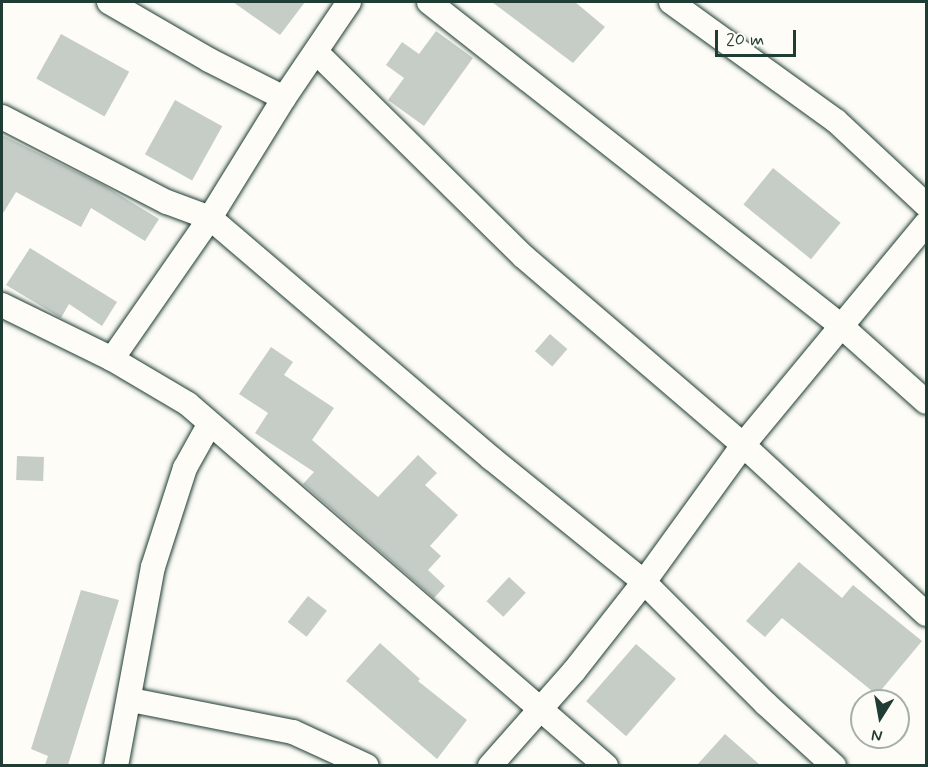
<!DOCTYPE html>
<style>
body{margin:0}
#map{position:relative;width:928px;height:767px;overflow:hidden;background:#fdfcf7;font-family:Mynerve,sans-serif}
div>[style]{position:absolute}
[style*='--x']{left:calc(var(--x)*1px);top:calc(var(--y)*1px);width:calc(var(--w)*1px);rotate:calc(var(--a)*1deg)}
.building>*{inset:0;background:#c6cdc7;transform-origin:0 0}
.roads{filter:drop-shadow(0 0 2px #1f3d34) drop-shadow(0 0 2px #1f3d34)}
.street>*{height:24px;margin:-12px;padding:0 12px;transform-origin:12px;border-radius:12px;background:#fdfcf7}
span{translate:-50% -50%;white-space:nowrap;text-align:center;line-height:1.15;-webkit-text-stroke:4.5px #fdfcf7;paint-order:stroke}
.frame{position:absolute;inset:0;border:3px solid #1f3d34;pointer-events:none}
.north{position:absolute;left:850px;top:689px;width:60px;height:60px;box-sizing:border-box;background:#fdfcf7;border:2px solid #a4b0a9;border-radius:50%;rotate:191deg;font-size:16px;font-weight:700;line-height:24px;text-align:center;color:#1f3d34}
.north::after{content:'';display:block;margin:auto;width:21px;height:27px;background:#1f3d34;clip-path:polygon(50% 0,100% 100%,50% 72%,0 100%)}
.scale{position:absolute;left:715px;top:30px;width:81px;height:27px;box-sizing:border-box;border:3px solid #1f3d34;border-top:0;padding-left:8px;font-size:18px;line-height:21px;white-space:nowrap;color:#1f3d34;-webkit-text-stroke:4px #fdfcf7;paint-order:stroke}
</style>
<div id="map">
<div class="building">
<div style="clip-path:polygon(233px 2px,305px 2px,280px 35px)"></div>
<div style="clip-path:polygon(492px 2px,575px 2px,605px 27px,573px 63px)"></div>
<div style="clip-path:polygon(436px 31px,473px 58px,424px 126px,388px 100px,404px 78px,386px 65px,402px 42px,419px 54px)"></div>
<div style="left:61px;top:34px;width:78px;height:51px;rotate:29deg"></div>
<div style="left:175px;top:100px;width:54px;height:62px;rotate:29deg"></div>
<div style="clip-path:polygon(2px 135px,103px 185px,159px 219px,145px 241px,91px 208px,81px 227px,16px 192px,2px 215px)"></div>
<div style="left:773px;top:168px;width:87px;height:47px;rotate:39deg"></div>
<div style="clip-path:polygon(30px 248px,117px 302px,102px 326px,69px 304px,61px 318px,6px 285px)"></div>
<div style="left:550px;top:334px;width:23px;height:23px;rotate:41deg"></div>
<div style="clip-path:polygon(271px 347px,293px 362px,284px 375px,334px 408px,312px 440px,378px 497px,418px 455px,437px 473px,425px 485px,458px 515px,430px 546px,441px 556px,428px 570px,445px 586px,434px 598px,303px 484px,314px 472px,255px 433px,268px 413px,239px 394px)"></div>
<div style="left:17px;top:456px;width:27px;height:24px;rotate:2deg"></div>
<div style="clip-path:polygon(799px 562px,842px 598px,853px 585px,922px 641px,877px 695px,782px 618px,765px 637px,746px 621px)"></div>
<div style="left:509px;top:577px;width:23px;height:33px;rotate:43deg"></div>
<div style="clip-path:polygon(81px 590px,119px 600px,68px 765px,45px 765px,48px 756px,31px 749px)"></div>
<div style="left:308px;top:596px;width:24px;height:33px;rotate:38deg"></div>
<div style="clip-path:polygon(380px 643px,420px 679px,418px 681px,467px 720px,437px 759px,346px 681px)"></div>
<div style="left:636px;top:644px;width:53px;height:76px;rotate:41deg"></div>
<div style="clip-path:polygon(725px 734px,760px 765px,697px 765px)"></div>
</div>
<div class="roads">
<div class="street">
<div style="--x:109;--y:2;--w:116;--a:30.1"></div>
<div style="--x:209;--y:60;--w:84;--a:26.9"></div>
<div style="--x:284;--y:98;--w:141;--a:121.7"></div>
<div style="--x:210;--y:218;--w:370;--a:40.5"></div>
<div style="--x:491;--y:458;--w:197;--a:39"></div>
<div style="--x:644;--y:582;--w:113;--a:128.2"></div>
<div style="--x:574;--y:671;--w:127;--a:131.5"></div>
<div style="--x:429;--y:2;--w:523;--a:38.16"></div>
<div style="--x:840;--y:325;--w:115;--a:41.8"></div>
<div style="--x:671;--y:2;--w:203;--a:35.8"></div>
<div style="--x:836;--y:121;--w:123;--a:43"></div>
<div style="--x:317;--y:53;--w:291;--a:44.6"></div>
<div style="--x:524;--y:257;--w:289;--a:40.6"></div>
<div style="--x:743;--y:445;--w:249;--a:42.7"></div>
<div style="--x:284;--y:98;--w:116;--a:-55.9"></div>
<div style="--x:2;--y:117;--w:186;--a:27.3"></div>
<div style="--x:167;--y:202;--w:46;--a:20.4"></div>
<div style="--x:210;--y:218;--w:172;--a:124.8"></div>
<div style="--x:2;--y:305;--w:123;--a:26.1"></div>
<div style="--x:112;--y:359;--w:88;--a:30.6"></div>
<div style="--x:188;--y:404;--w:553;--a:40.89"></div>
<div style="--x:131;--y:700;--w:165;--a:11.2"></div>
<div style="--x:293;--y:732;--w:81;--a:24.7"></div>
<div style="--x:116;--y:766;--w:202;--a:-79.5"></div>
<div style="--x:153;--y:567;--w:104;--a:-72.1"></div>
<div style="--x:185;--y:468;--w:49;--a:-60.8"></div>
<div style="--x:834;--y:766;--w:92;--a:-137.6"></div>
<div style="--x:766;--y:704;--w:173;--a:-135"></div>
<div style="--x:644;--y:582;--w:169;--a:-54.1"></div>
<div style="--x:743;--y:445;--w:287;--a:-50.4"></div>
</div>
</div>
<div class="frame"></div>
<div class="north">N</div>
<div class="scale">20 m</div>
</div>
